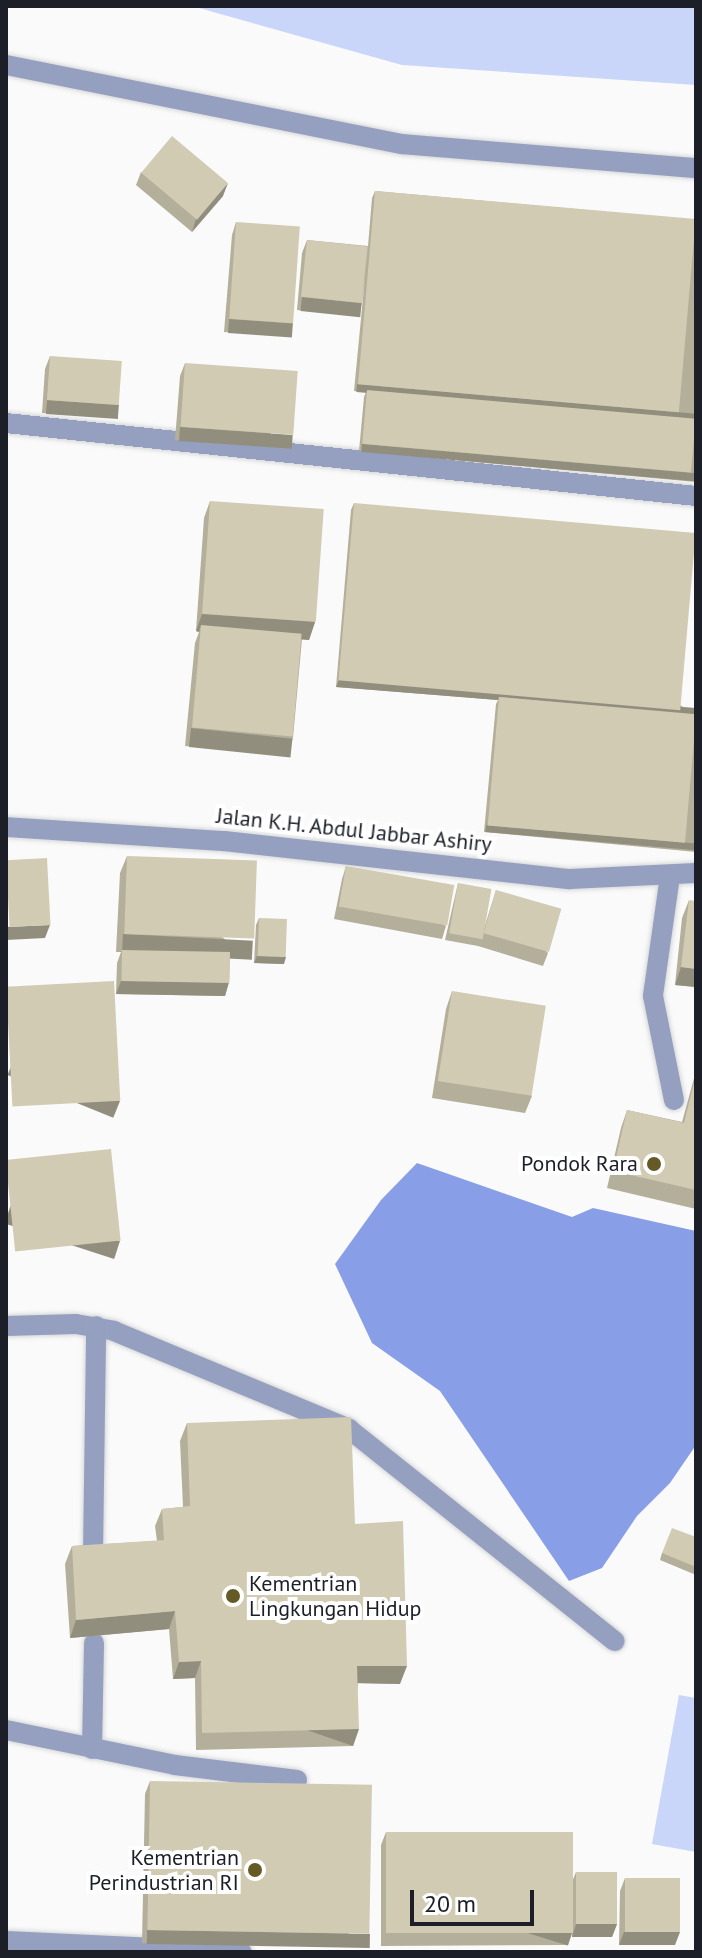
<!DOCTYPE html>
<style>
body{margin:0}
#map{position:relative;width:702px;height:1958px;overflow:hidden;background:#fafafa;font-family:"PT Sans",sans-serif}
div>[style]{position:absolute}
[style*='--x']{left:calc(var(--x)*1px);top:calc(var(--y)*1px);width:calc(var(--w)*1px);rotate:calc(var(--a)*1deg)}
.green>*{inset:0;background:#cad6f9}
.water>*{inset:0;background:#889fe8}
.roads{filter:drop-shadow(0 0 2px #d6d7d8) drop-shadow(0 0 2px #d6d7d8)}
.service>*{height:20px;margin:-10px;padding:0 10px;transform-origin:10px;border-radius:10px;background:#95a0c1}
.minor>*{height:20px;margin:-10px;padding:0 10px;transform-origin:10px;border-radius:10px;background:#95a0c1}
.wall>*{inset:0;background:#b4af9a}
.shaded-wall>*{inset:0;background:#928e7d;transform-origin:0 0}
.building>*{inset:0;background:#d1cbb3;transform-origin:0 0}
.dots>*{width:22px;height:22px;translate:-50% -50%;box-sizing:border-box;border:4px solid #fff;border-radius:50%}
span{translate:-50% -50%;white-space:nowrap;text-align:center;line-height:1.15;-webkit-text-stroke:8px #fff;paint-order:stroke}
.street-label{font-size:22px;color:#1c1f27}
.poi-label{font-size:22px;color:#1c1f27}
.right{translate:-100% -50%;text-align:right}
.left{translate:0 -50%;text-align:left}
.frame{position:absolute;inset:0;border:8px solid #1c1f27;pointer-events:none}
.scale{position:absolute;left:410px;top:1890px;width:124px;height:36px;box-sizing:border-box;border:4px solid #1c1f27;border-top:0;padding-left:10px;font-size:24px;line-height:28px;white-space:nowrap;color:#1c1f27;-webkit-text-stroke:6px #fff;paint-order:stroke}
</style>
<div id="map">
<div class="green">
<div style="clip-path:polygon(192px 6px,696px 6px,696px 85px,402px 65px)"></div>
<div style="clip-path:polygon(679px 1695px,696px 1698px,696px 1852px,652px 1844px)"></div>
</div>
<div class="water">
<div style="clip-path:polygon(417px 1163px,572px 1217px,593px 1208px,696px 1231px,696px 1445px,670px 1483px,637px 1516px,602px 1568px,569px 1581px,440px 1391px,372px 1343px,335px 1264px,381px 1200px)"></div>
</div>
<div class="roads">
<div class="service">
<div style="--x:6;--y:65;--w:404;--a:11.3"></div>
<div style="--x:402;--y:144;--w:295;--a:4.7"></div>
<div style="--x:6;--y:423;--w:694;--a:6.04"></div>
<div style="--x:670;--y:876;--w:121;--a:98.1"></div>
<div style="--x:653;--y:996;--w:106;--a:78.6"></div>
<div style="--x:6;--y:1326;--w:70;--a:-1.6"></div>
<div style="--x:76;--y:1324;--w:39;--a:10"></div>
<div style="--x:114;--y:1331;--w:255;--a:22.6"></div>
<div style="--x:349;--y:1429;--w:340;--a:38.6"></div>
<div style="--x:93;--y:1554;--w:228;--a:-89.2"></div>
<div style="--x:6;--y:1730;--w:173;--a:11.7"></div>
<div style="--x:175;--y:1765;--w:123;--a:7"></div>
<div style="--x:92;--y:1749;--w:106;--a:-88.9"></div>
</div>
<div class="minor">
<div style="--x:6;--y:827;--w:218;--a:3.7"></div>
<div style="--x:224;--y:841;--w:348;--a:6.3"></div>
<div style="--x:570;--y:879;--w:126;--a:-2.7"></div>
<div style="--x:6;--y:1941;--w:236;--a:2.7"></div>
</div>
</div>
<div class="wall">
<div style="clip-path:polygon(141px 172px,223px 196px,192px 232px,136px 185px)"></div>
<div style="clip-path:polygon(375px 191px,696px 220px,696px 482px,359px 451px,364px 397px,366px 392px,354px 391px,365px 277px,362px 303px,358px 316px,297px 310px,302px 253px,307px 240px,368px 246px,372px 198px)"></div>
<div style="clip-path:polygon(236px 222px,293px 323px,289px 336px,224px 332px,232px 235px)"></div>
<div style="clip-path:polygon(50px 356px,119px 405px,114px 418px,42px 413px,45px 369px)"></div>
<div style="clip-path:polygon(185px 363px,288px 448px,175px 440px,180px 376px)"></div>
<div style="clip-path:polygon(210px 501px,315px 622px,309px 640px,302px 639px,293px 738px,286px 755px,185px 746px,195px 643px,199px 632px,196px 631px,204px 518px)"></div>
<div style="clip-path:polygon(354px 503px,696px 715px,696px 852px,484px 832px,496px 704px,498px 700px,336px 687px,351px 510px)"></div>
<div style="clip-path:polygon(127px 856px,247px 958px,230px 957px,229px 982px,225px 996px,116px 994px,117px 963px,121px 952px,116px 952px,120px 873px)"></div>
<div style="clip-path:polygon(346px 866px,446px 926px,442px 939px,334px 919px,342px 879px)"></div>
<div style="clip-path:polygon(458px 883px,482px 935px,496px 890px,548px 953px,543px 966px,478px 946px,445px 940px)"></div>
<div style="clip-path:polygon(689px 900px,696px 987px,675px 985px,682px 918px)"></div>
<div style="clip-path:polygon(259px 918px,284px 964px,254px 963px,256px 925px)"></div>
<div style="clip-path:polygon(452px 991px,532px 1096px,525px 1113px,432px 1098px,446px 1009px)"></div>
<div style="clip-path:polygon(696px 1071px,696px 1209px,607px 1188px,621px 1128px,627px 1110px,682px 1122px)"></div>
<div style="clip-path:polygon(187px 1423px,355px 1524px,400px 1684px,358px 1683px,353px 1746px,196px 1750px,195px 1678px,173px 1679px,169px 1629px,70px 1638px,65px 1564px,72px 1546px,157px 1541px,155px 1526px,162px 1509px,183px 1507px,180px 1441px)"></div>
<div style="clip-path:polygon(696px 1537px,696px 1575px,660px 1560px,662px 1553px)"></div>
<div style="clip-path:polygon(150px 1781px,365px 1946px,142px 1943px,145px 1794px)"></div>
<div style="clip-path:polygon(386px 1832px,572px 1882px,576px 1872px,617px 1924px,612px 1937px,572px 1937px,572px 1934px,568px 1945px,381px 1946px,381px 1845px)"></div>
<div style="clip-path:polygon(625px 1878px,675px 1945px,619px 1945px,620px 1891px)"></div>
</div>
<div class="shaded-wall">
<div style="clip-path:polygon(228px 183px,223px 196px,192px 232px,196px 219px)"></div>
<div style="left:302px;top:297px;width:60px;height:14px;rotate:6deg"></div>
<div style="left:229px;top:319px;width:64px;height:14px;rotate:4deg"></div>
<div style="left:357px;top:384px;width:340px;height:8px;rotate:5deg"></div>
<div style="left:47px;top:400px;width:72px;height:14px;rotate:4deg"></div>
<div style="left:180px;top:427px;width:113px;height:14px;rotate:4deg"></div>
<div style="left:362px;top:444px;width:335px;height:8px;rotate:5deg"></div>
<div style="clip-path:polygon(202px 614px,315px 622px,309px 640px,201px 632px,201px 625px,199px 632px,196px 631px)"></div>
<div style="clip-path:polygon(339px 680px,696px 708px,696px 715px,499px 697px,498px 700px,336px 687px)"></div>
<div style="left:191px;top:728px;width:102px;height:19px;rotate:6deg"></div>
<div style="left:486px;top:825px;width:211px;height:7px;rotate:5deg"></div>
<div style="clip-path:polygon(50px 925px,45px 938px,6px 940px,6px 927px)"></div>
<div style="left:123px;top:934px;width:130px;height:19px;rotate:3deg"></div>
<div style="clip-path:polygon(257px 956px,286px 957px,284px 964px,254px 963px)"></div>
<div style="clip-path:polygon(681px 967px,696px 969px,696px 987px,675px 985px)"></div>
<div style="clip-path:polygon(121px 981px,229px 982px,225px 996px,116px 994px)"></div>
<div style="left:120px;top:1101px;width:18px;height:114px;rotate:112deg"></div>
<div style="left:120px;top:1241px;width:19px;height:115px;rotate:108deg"></div>
<div style="clip-path:polygon(175px 1611px,169px 1629px,70px 1638px,76px 1620px)"></div>
<div style="clip-path:polygon(201px 1661px,195px 1678px,173px 1679px,179px 1662px)"></div>
<div style="clip-path:polygon(357px 1666px,407px 1666px,400px 1684px,351px 1683px)"></div>
<div style="left:359px;top:1729px;width:18px;height:157px;rotate:109deg"></div>
<div style="clip-path:polygon(576px 1924px,617px 1924px,612px 1937px,572px 1937px)"></div>
<div style="left:147px;top:1930px;width:223px;height:14px;rotate:1deg"></div>
<div style="left:572px;top:1932px;width:14px;height:186px;rotate:107deg"></div>
<div style="clip-path:polygon(624px 1932px,680px 1932px,675px 1945px,619px 1945px)"></div>
</div>
<div class="building">
<div style="left:172px;top:136px;width:73px;height:48px;rotate:40deg"></div>
<div style="left:375px;top:191px;width:322px;height:194px;rotate:5deg"></div>
<div style="left:236px;top:222px;width:64px;height:97px;rotate:4deg"></div>
<div style="left:307px;top:240px;width:61px;height:57px;rotate:6deg"></div>
<div style="left:50px;top:356px;width:72px;height:44px;rotate:4deg"></div>
<div style="left:185px;top:363px;width:113px;height:64px;rotate:4deg"></div>
<div style="left:367px;top:390px;width:330px;height:54px;rotate:5deg"></div>
<div style="left:210px;top:501px;width:114px;height:113px;rotate:4deg"></div>
<div style="left:354px;top:503px;width:343px;height:178px;rotate:5deg"></div>
<div style="left:201px;top:625px;width:101px;height:103px;rotate:5deg"></div>
<div style="left:499px;top:697px;width:198px;height:129px;rotate:5deg"></div>
<div style="left:127px;top:856px;width:130px;height:78px;rotate:2deg"></div>
<div style="left:47px;top:858px;width:67px;height:41px;rotate:87deg"></div>
<div style="left:346px;top:866px;width:110px;height:41px;rotate:10deg"></div>
<div style="left:458px;top:883px;width:34px;height:51px;rotate:10deg"></div>
<div style="left:496px;top:890px;width:68px;height:45px;rotate:16deg"></div>
<div style="clip-path:polygon(689px 900px,696px 901px,696px 969px,681px 967px)"></div>
<div style="left:259px;top:918px;width:28px;height:38px;rotate:2deg"></div>
<div style="left:122px;top:950px;width:108px;height:31px;rotate:1deg"></div>
<div style="left:114px;top:981px;width:120px;height:108px;rotate:87deg"></div>
<div style="left:452px;top:991px;width:95px;height:91px;rotate:9deg"></div>
<div style="clip-path:polygon(696px 1075px,696px 1190px,613px 1171px,627px 1110px,684px 1123px)"></div>
<div style="left:111px;top:1149px;width:92px;height:106px;rotate:84deg"></div>
<div style="clip-path:polygon(351px 1417px,355px 1524px,403px 1521px,407px 1666px,357px 1666px,359px 1729px,202px 1733px,201px 1661px,179px 1662px,175px 1611px,76px 1620px,72px 1546px,164px 1540px,162px 1509px,190px 1506px,187px 1423px)"></div>
<div style="clip-path:polygon(672px 1528px,696px 1537px,696px 1567px,662px 1553px)"></div>
<div style="left:150px;top:1781px;width:222px;height:149px;rotate:1deg"></div>
<div style="left:386px;top:1832px;width:187px;height:101px"></div>
<div style="left:576px;top:1872px;width:41px;height:52px"></div>
<div style="left:625px;top:1878px;width:55px;height:54px"></div>
</div>
<div class="dots">
<div style="left:654px;top:1164px;background:#655926"></div>
<div style="left:233px;top:1596px;background:#655926"></div>
<div style="left:255px;top:1870px;background:#655926"></div>
</div>
<div class="street-label">
<span style="left:354px;top:830px;rotate:6deg">Jalan K.H. Abdul Jabbar Ashiry</span>
</div>
<div class="poi-label">
<span class="right" style="left:638px;top:1164px">Pondok Rara</span>
<span class="left" style="left:249px;top:1596px">Kementrian<br>Lingkungan Hidup</span>
<span class="right" style="left:239px;top:1870px">Kementrian<br>Perindustrian RI</span>
</div>
<div class="frame"></div>
<div class="scale">20 m</div>
</div>
